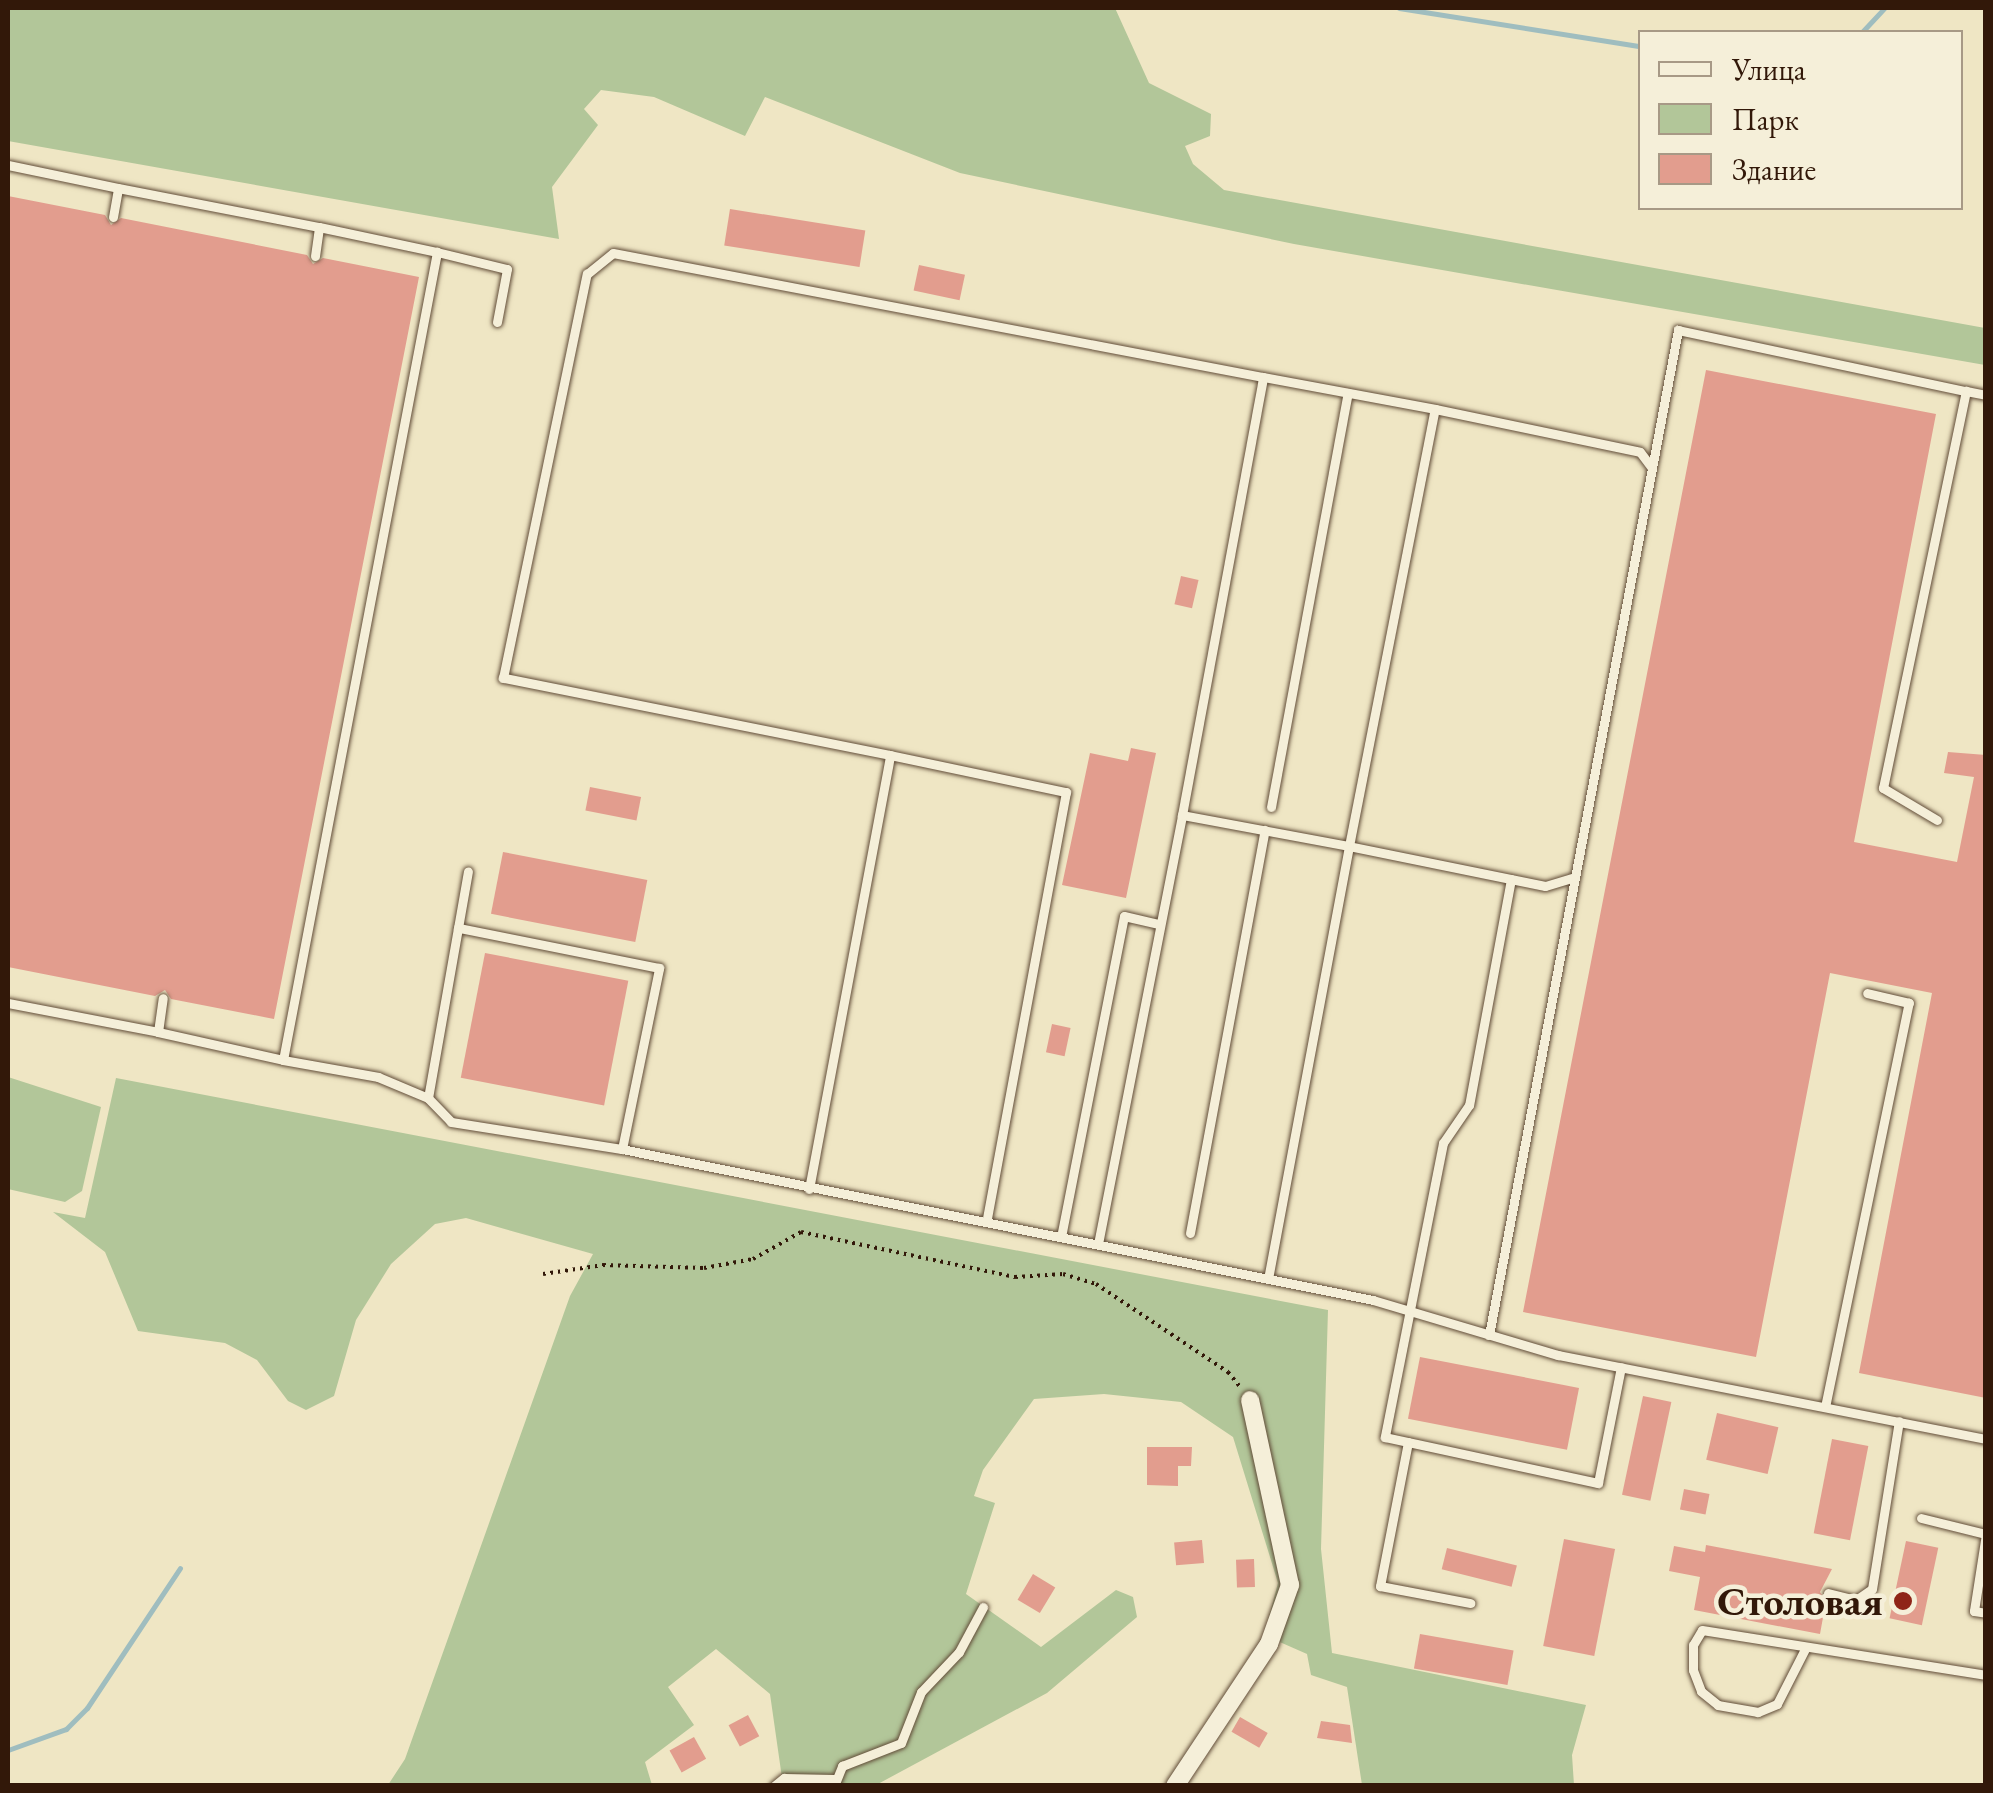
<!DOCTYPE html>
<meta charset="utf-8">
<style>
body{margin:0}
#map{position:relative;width:1993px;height:1793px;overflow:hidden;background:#efe6c4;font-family:"EB Garamond",serif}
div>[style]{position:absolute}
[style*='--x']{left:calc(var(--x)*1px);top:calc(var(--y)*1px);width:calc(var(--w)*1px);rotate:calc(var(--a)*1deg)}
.green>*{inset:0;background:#b2c699}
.stream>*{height:5px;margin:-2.5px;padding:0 2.5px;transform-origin:2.5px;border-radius:2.5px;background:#9fbdbf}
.building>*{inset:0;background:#e29d8e;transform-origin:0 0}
.path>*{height:4px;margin-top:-2px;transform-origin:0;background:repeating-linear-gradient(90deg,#321809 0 2.5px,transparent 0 7.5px)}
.roads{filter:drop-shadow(0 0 2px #614c38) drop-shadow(0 0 2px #614c38)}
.lane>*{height:9px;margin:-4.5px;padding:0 4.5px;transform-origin:4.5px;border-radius:4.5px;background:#f5efd9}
.street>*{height:18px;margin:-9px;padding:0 9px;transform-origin:9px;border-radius:9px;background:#f5efd9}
.dots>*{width:28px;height:28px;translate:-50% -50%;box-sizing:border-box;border:5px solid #f5efd9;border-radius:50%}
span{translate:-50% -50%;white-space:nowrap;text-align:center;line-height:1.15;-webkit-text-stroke:9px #f5efd9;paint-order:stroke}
.poi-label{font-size:40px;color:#321809;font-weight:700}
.right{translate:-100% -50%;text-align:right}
.frame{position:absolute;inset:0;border:10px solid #321809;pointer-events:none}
.legend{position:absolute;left:1638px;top:30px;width:325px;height:180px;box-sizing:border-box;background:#f5efd9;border:2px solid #a79986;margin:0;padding:12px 18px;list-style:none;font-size:30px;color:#321809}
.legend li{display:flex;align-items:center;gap:20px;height:50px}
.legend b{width:50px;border:2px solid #a79986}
</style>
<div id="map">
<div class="green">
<div style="clip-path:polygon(8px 8px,1115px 8px,1149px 83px,1211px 114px,1210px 136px,1185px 146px,1193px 164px,1224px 190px,1985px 328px,1985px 365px,1294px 244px,960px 173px,765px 97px,745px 136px,654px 97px,601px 90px,584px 109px,598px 125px,552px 187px,559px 239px,8px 141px)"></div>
<div style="clip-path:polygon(8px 1077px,101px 1107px,82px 1191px,65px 1202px,8px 1189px)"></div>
<div style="clip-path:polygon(116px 1078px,1328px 1310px,1321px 1549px,1332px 1653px,1586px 1705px,1572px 1755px,1574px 1785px,1362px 1785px,1347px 1687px,1311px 1675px,1307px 1654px,1264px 1635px,1278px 1583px,1233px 1437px,1181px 1402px,1104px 1394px,1034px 1399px,983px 1470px,974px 1496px,995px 1503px,966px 1594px,1041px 1647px,1116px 1590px,1133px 1597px,1137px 1617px,1047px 1693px,876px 1785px,783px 1785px,770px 1694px,716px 1649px,668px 1687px,694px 1725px,645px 1762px,652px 1785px,388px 1785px,405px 1759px,570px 1296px,593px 1254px,466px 1218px,435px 1224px,391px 1264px,356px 1320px,334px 1396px,306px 1410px,288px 1401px,257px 1360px,225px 1343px,138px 1331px,105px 1252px,53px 1212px,85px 1218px)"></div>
</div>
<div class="stream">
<div style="--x:1399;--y:8;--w:244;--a:9"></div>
<div style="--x:1862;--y:32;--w:33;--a:-47"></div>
<div style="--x:8;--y:1750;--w:62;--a:-19.9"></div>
<div style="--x:66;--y:1729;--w:30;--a:-45"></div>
<div style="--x:87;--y:1708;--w:168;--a:-56.4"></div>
</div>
<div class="building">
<div style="clip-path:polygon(8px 196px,105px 215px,111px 225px,121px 218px,307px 255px,313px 264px,323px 258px,419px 277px,274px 1019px,171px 999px,165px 990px,155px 996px,8px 967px)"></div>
<div style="left:730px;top:209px;width:137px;height:37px;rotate:9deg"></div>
<div style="left:919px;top:265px;width:47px;height:26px;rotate:12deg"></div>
<div style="clip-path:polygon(1706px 370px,1936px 414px,1854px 842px,1957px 862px,1974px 777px,1944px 773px,1948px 752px,1986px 755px,1986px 1398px,1859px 1373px,1932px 993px,1830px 973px,1756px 1357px,1523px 1312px)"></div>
<div style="left:1181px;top:576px;width:18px;height:29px;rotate:13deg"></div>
<div style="clip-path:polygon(1131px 748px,1156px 753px,1126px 898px,1062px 885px,1090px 753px,1128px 761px)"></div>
<div style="left:590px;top:787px;width:52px;height:24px;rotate:11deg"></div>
<div style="left:503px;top:852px;width:147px;height:63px;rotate:11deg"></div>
<div style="left:485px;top:953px;width:146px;height:127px;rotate:11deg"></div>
<div style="left:1052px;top:1024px;width:19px;height:29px;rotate:12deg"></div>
<div style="left:1420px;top:1357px;width:162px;height:63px;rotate:11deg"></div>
<div style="left:1643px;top:1396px;width:29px;height:101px;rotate:12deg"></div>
<div style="left:1717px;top:1413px;width:63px;height:48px;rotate:13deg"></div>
<div style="left:1832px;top:1439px;width:37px;height:96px;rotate:11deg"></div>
<div style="clip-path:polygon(1147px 1447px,1192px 1447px,1191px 1466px,1178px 1466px,1178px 1486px,1147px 1485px)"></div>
<div style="left:1684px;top:1489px;width:26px;height:21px;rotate:11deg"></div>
<div style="left:1564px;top:1539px;width:52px;height:109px;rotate:11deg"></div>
<div style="left:1202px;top:1540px;width:23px;height:28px;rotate:85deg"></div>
<div style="left:1906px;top:1541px;width:33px;height:79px;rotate:12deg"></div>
<div style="clip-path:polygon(1706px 1545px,1832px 1569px,1820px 1592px,1826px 1601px,1820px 1634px,1694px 1610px,1700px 1577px,1669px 1571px,1674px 1546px,1705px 1552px)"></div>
<div style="left:1447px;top:1548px;width:72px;height:22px;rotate:14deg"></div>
<div style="left:1254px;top:1559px;width:28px;height:18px;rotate:88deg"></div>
<div style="left:1033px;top:1574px;width:26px;height:30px;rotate:31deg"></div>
<div style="left:1420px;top:1634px;width:95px;height:35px;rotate:10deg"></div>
<div style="left:748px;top:1715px;width:24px;height:22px;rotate:62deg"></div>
<div style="left:1240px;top:1717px;width:32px;height:17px;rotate:30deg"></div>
<div style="clip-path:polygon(1321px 1721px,1350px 1725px,1352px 1743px,1317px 1738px)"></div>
<div style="left:694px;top:1737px;width:25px;height:28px;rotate:61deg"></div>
</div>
<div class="path">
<div style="--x:543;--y:1274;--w:61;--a:-8.5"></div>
<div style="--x:603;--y:1265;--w:101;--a:1.7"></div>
<div style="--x:704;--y:1268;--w:50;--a:-10.4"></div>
<div style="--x:753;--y:1259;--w:55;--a:-29.4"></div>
<div style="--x:801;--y:1232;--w:219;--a:11.9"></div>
<div style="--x:1015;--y:1277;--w:48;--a:-3.6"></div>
<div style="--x:1063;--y:1274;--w:34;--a:17"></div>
<div style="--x:1096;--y:1284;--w:159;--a:33.7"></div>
<div style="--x:1228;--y:1372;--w:21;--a:51"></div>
</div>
<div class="roads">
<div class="lane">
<div style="--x:8;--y:165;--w:112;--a:11.8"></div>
<div style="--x:113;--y:217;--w:29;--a:-80"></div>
<div style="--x:118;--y:188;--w:205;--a:11"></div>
<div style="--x:315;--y:256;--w:29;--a:-82"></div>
<div style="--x:319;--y:227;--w:121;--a:12"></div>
<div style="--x:890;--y:755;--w:395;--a:-168.7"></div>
<div style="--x:503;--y:678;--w:413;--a:-78.3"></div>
<div style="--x:587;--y:274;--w:33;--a:-39"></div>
<div style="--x:613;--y:253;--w:662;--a:10.8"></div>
<div style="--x:1271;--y:807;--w:421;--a:-79.5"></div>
<div style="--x:1937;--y:820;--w:63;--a:-149.3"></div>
<div style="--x:1883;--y:788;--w:406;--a:-78.2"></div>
<div style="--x:1966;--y:391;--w:20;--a:11"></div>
<div style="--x:1575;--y:877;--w:31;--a:163"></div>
<div style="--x:1545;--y:886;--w:200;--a:-168.5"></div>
<div style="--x:1349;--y:846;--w:445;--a:-78.9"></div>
<div style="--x:1435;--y:409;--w:209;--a:11.8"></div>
<div style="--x:1640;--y:452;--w:20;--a:53"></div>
<div style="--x:1511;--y:879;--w:230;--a:100.5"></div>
<div style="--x:1469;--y:1105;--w:46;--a:124.4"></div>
<div style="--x:1443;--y:1143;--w:300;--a:101.2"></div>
<div style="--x:1385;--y:1437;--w:218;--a:12.2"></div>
<div style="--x:1598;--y:1483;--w:118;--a:-78.8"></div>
<div style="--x:8;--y:1003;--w:153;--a:10.9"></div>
<div style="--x:158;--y:1032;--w:34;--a:-82"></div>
<div style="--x:158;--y:1032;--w:128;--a:12.6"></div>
<div style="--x:283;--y:1060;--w:823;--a:-79.21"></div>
<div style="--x:437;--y:252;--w:72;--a:13.7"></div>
<div style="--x:507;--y:269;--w:54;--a:100.7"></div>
<div style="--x:283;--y:1060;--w:97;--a:10.1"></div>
<div style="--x:378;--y:1077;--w:54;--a:22.8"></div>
<div style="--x:428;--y:1098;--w:230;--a:-80"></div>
<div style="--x:428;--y:1098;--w:33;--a:46"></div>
<div style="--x:451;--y:1122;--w:173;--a:9"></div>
<div style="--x:622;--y:1149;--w:185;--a:-78.4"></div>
<div style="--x:659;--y:968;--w:205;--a:-168.7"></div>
<div style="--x:622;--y:1149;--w:766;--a:11.37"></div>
<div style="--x:1373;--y:1300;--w:193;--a:16.6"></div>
<div style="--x:1558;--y:1355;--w:436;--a:11.1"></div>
<div style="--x:809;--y:1189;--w:441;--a:-79.4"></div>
<div style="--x:890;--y:755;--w:180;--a:11.9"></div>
<div style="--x:1066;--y:792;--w:437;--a:100.5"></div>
<div style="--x:1190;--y:1233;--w:410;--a:-79.5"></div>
<div style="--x:1061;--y:1237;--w:327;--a:-78.9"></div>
<div style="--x:1124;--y:916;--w:37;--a:13"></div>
<div style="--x:1098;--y:1244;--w:437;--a:-78.9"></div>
<div style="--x:1268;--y:1279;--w:441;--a:-79.4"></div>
<div style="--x:1349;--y:846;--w:170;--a:-169.5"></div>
<div style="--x:1182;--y:815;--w:445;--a:-79.5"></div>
<div style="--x:1263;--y:377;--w:175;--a:10.5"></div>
<div style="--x:1489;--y:1335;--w:1023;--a:-79.35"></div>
<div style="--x:1678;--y:330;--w:294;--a:12"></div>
<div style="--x:1825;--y:1407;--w:413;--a:-78.3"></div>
<div style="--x:1909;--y:1003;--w:43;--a:-166.6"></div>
<div style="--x:1408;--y:1442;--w:147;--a:101"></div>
<div style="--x:1380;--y:1586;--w:92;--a:10.7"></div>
<div style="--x:1921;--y:1518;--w:66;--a:14"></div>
<div style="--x:1986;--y:1534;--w:78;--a:98.9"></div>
<div style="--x:1974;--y:1611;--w:12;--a:9"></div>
<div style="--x:1828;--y:1593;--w:29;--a:14"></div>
<div style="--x:1856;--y:1600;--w:19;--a:-35"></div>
<div style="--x:1872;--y:1589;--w:170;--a:-80.9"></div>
<div style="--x:1806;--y:1647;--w:64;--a:117"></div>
<div style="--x:1777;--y:1704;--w:21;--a:157"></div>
<div style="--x:1758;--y:1712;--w:41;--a:-170.1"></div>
<div style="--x:1718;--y:1705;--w:22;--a:-141"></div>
<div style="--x:1701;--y:1691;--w:22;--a:-111"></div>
<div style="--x:1693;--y:1670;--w:25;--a:-90"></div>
<div style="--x:1693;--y:1645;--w:17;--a:-59"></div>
<div style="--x:1702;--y:1630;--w:288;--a:9"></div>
<div style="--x:774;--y:1786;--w:13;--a:-39"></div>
<div style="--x:784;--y:1778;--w:50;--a:1.1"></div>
<div style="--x:834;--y:1786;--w:22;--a:-68"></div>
<div style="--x:842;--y:1766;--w:63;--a:-21.3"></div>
<div style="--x:901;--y:1743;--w:55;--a:-68.6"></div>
<div style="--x:921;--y:1692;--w:55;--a:-46.5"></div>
<div style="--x:959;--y:1652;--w:51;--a:-61.9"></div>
</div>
<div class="street">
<div style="--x:1175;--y:1786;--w:170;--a:-56.5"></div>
<div style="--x:1269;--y:1644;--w:63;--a:-70.4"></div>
<div style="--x:1290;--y:1585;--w:189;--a:-102.2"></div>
</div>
</div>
<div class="dots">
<div style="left:1903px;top:1601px;background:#8f2418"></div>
</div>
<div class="poi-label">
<span class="right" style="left:1883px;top:1601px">Столовая</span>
</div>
<div class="frame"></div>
<ul class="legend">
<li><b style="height:12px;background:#f5efd9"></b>Улица</li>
<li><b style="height:28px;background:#b2c699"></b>Парк</li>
<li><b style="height:28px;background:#e29d8e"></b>Здание</li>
</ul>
</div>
